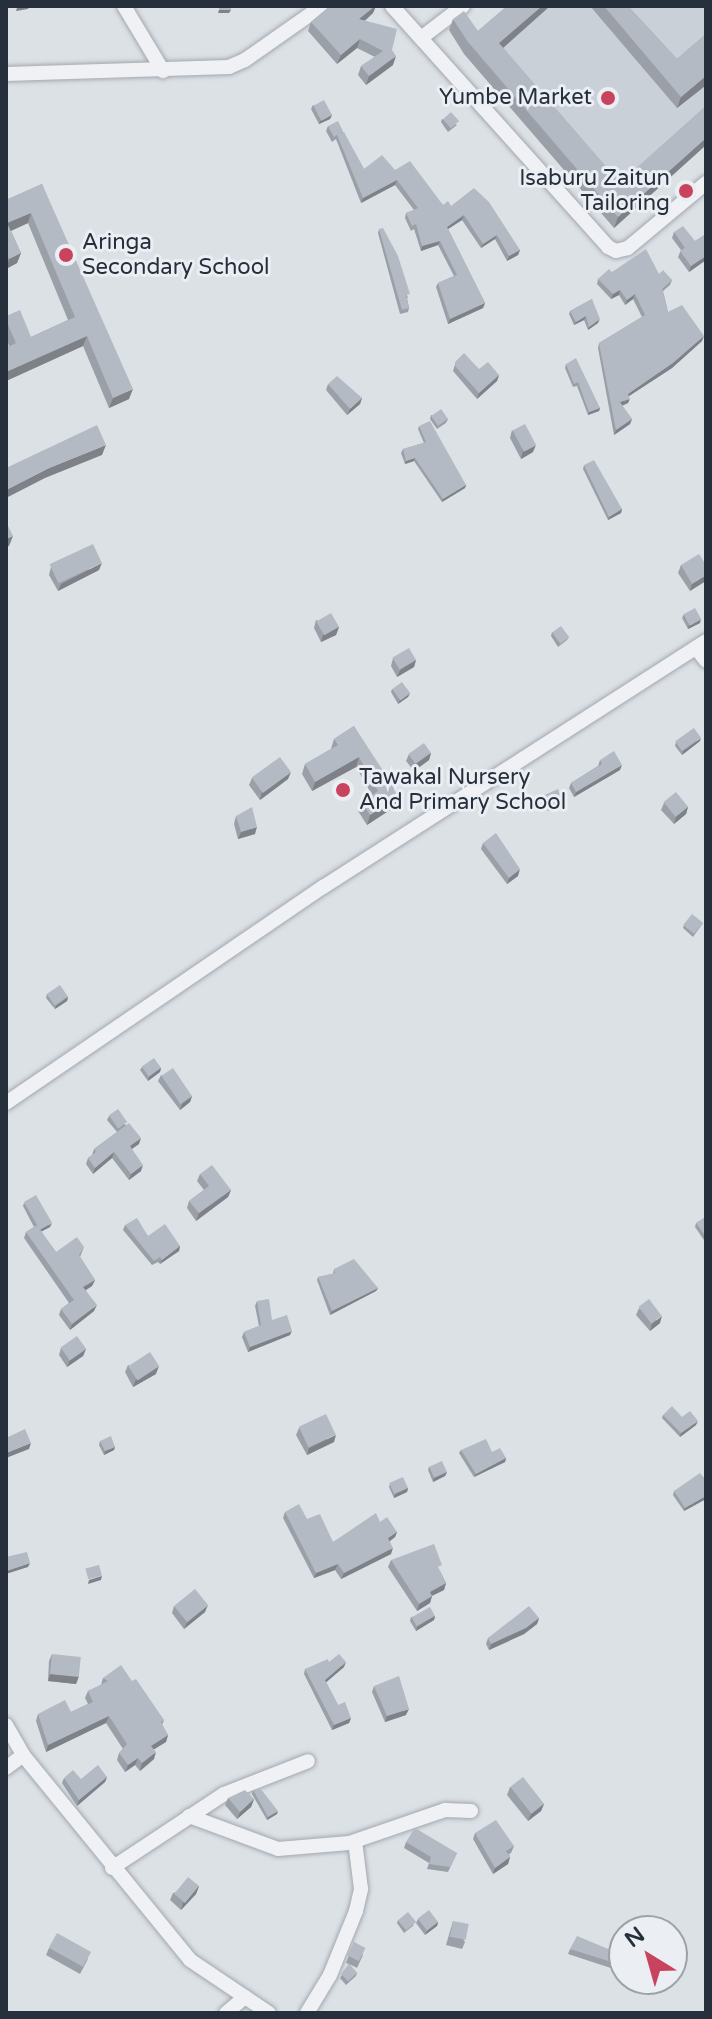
<!DOCTYPE html>
<style>
body{margin:0}
#map{position:relative;width:712px;height:2019px;overflow:hidden;background:#dce1e6;font-family:"Varela Round",sans-serif}
div>[style]{position:absolute}
[style*='--x']{left:calc(var(--x)*1px);top:calc(var(--y)*1px);width:calc(var(--w)*1px);rotate:calc(var(--a)*1deg)}
.built>*{inset:0;background:#cad0d8}
.roads{filter:drop-shadow(0 0 2px #a2a8b0) drop-shadow(0 0 2px #a2a8b0)}
.minor>*{height:14px;margin:-7px;padding:0 7px;transform-origin:7px;border-radius:7px;background:#eff1f4}
.wall>*{inset:0;background:#9ba0a8}
.shaded-wall>*{inset:0;background:#7e8288}
.building>*{inset:0;background:#b4bac3;transform-origin:0 0}
.dots>*{width:22px;height:22px;translate:-50% -50%;box-sizing:border-box;border:4px solid #ebeff4;border-radius:50%}
span{translate:-50% -50%;white-space:nowrap;text-align:center;line-height:1.15;-webkit-text-stroke:6px #ebeff4;paint-order:stroke}
.poi-label{font-size:22px;color:#262f3c}
.right{translate:-100% -50%;text-align:right}
.left{translate:0 -50%;text-align:left}
.frame{position:absolute;inset:0;border:8px solid #262f3c;pointer-events:none}
.north{position:absolute;left:608px;top:1915px;width:80px;height:80px;box-sizing:border-box;background:#ebeff4;border:2px solid #9ca2aa;border-radius:50%;rotate:323deg;font-size:22px;font-weight:700;line-height:32px;text-align:center;color:#262f3c}
.north::after{content:'';display:block;margin:auto;width:28px;height:36px;background:#c9435f;clip-path:polygon(50% 0,100% 100%,50% 72%,0 100%)}
</style>
<div id="map">
<div class="built">
<div style="clip-path:polygon(522px 6px,706px 6px,706px 143px,615px 222px,471px 52px)"></div>
</div>
<div class="roads">
<div class="minor">
<div style="--x:124;--y:6;--w:76;--a:59"></div>
<div style="--x:392;--y:6;--w:324;--a:48.1"></div>
<div style="--x:608;--y:247;--w:9;--a:27"></div>
<div style="--x:616;--y:251;--w:12;--a:-14"></div>
<div style="--x:628;--y:248;--w:102;--a:-39.8"></div>
<div style="--x:421;--y:38;--w:53;--a:-37.3"></div>
<div style="--x:6;--y:74;--w:223;--a:-1.8"></div>
<div style="--x:229;--y:67;--w:17;--a:-24"></div>
<div style="--x:245;--y:60;--w:94;--a:-35"></div>
<div style="--x:696;--y:648;--w:16;--a:52"></div>
<div style="--x:6;--y:1103;--w:384;--a:-34.3"></div>
<div style="--x:323;--y:887;--w:455;--a:-32.7"></div>
<div style="--x:6;--y:1725;--w:34;--a:60"></div>
<div style="--x:23;--y:1755;--w:264;--a:50.8"></div>
<div style="--x:190;--y:1960;--w:95;--a:33.9"></div>
<div style="--x:6;--y:1768;--w:21;--a:-37"></div>
<div style="--x:189;--y:1816;--w:95;--a:20.3"></div>
<div style="--x:278;--y:1849;--w:71;--a:-4.8"></div>
<div style="--x:349;--y:1843;--w:102;--a:-19"></div>
<div style="--x:445;--y:1810;--w:26;--a:2"></div>
<div style="--x:112;--y:1868;--w:134;--a:-33.5"></div>
<div style="--x:224;--y:1794;--w:90;--a:-21.4"></div>
<div style="--x:226;--y:2013;--w:25;--a:-40"></div>
<div style="--x:307;--y:2013;--w:44;--a:-58.8"></div>
<div style="--x:330;--y:1975;--w:69;--a:-67.9"></div>
<div style="--x:356;--y:1911;--w:23;--a:-77"></div>
<div style="--x:361;--y:1889;--w:48;--a:-97.1"></div>
</div>
</div>
<div class="wall">
<div style="clip-path:polygon(330px 6px,376px 6px,373px 13px,365px 21px,392px 50px,393px 65px,366px 85px,358px 75px,361px 66px,375px 57px,357px 48px,337px 64px,308px 31px,311px 22px)"></div>
<div style="clip-path:polygon(507px 6px,550px 6px,503px 48px,620px 183px,706px 106px,706px 145px,614px 228px,464px 54px,449px 30px,453px 19px,478px 31px)"></div>
<div style="clip-path:polygon(590px 6px,628px 6px,677px 59px,706px 34px,706px 87px,705px 86px,677px 108px)"></div>
<div style="clip-path:polygon(313px 105px,332px 115px,330px 119px,319px 124px,311px 109px)"></div>
<div style="clip-path:polygon(442px 119px,457px 125px,448px 132px,441px 122px)"></div>
<div style="clip-path:polygon(328px 126px,343px 132px,364px 169px,395px 170px,443px 205px,451px 206px,520px 250px,518px 255px,507px 261px,495px 239px,481px 248px,462px 220px,448px 229px,485px 303px,483px 308px,448px 324px,436px 287px,438px 283px,454px 276px,438px 245px,421px 251px,414px 229px,411px 231px,405px 218px,406px 213px,414px 210px,395px 185px,361px 203px,336px 139px,332px 142px,326px 131px)"></div>
<div style="clip-path:polygon(42px 184px,129px 399px,109px 408px,83px 346px,6px 381px,6px 348px,9px 346px,6px 339px,6px 316px,31px 337px,68px 320px,28px 223px,11px 231px,21px 253px,17px 263px,6px 269px,6px 200px)"></div>
<div style="clip-path:polygon(379px 229px,408px 298px,407px 298px,409px 308px,408px 312px,400px 314px,378px 233px)"></div>
<div style="clip-path:polygon(674px 232px,695px 241px,706px 234px,706px 260px,689px 272px,678px 257px,681px 250px,672px 238px)"></div>
<div style="clip-path:polygon(612px 272px,659px 274px,672px 280px,670px 285px,663px 291px,668px 312px,702px 341px,672px 368px,629px 396px,628px 403px,622px 406px,632px 419px,630px 424px,614px 435px,598px 348px,599px 343px,642px 317px,633px 299px,625px 305px,619px 295px,611px 299px,597px 284px,598px 279px)"></div>
<div style="clip-path:polygon(592px 299px,598px 323px,588px 330px,584px 320px,574px 325px,569px 314px,570px 311px)"></div>
<div style="clip-path:polygon(456px 361px,479px 369px,499px 375px,497px 381px,477px 399px,453px 371px)"></div>
<div style="clip-path:polygon(566px 364px,600px 408px,599px 411px,588px 415px,577px 386px,573px 387px,565px 368px)"></div>
<div style="clip-path:polygon(328px 384px,362px 398px,360px 404px,347px 415px,326px 390px)"></div>
<div style="clip-path:polygon(431px 415px,448px 419px,446px 423px,437px 429px,430px 419px)"></div>
<div style="clip-path:polygon(419px 426px,466px 485px,465px 488px,442px 502px,414px 461px,405px 464px,401px 453px,403px 449px,424px 443px,418px 429px)"></div>
<div style="clip-path:polygon(512px 430px,533px 452px,521px 459px,510px 438px)"></div>
<div style="clip-path:polygon(584px 465px,622px 509px,621px 513px,608px 520px,583px 469px)"></div>
<div style="clip-path:polygon(681px 565px,706px 565px,690px 591px,678px 573px)"></div>
<div style="clip-path:polygon(51px 567px,99px 570px,58px 591px,49px 575px)"></div>
<div style="clip-path:polygon(684px 614px,700px 623px,688px 629px,682px 618px)"></div>
<div style="clip-path:polygon(316px 620px,339px 627px,336px 635px,321px 642px,314px 628px)"></div>
<div style="clip-path:polygon(552px 632px,569px 637px,567px 640px,558px 647px,551px 636px)"></div>
<div style="clip-path:polygon(393px 658px,416px 660px,414px 667px,397px 677px,391px 666px)"></div>
<div style="clip-path:polygon(392px 689px,410px 693px,408px 697px,398px 704px,391px 692px)"></div>
<div style="clip-path:polygon(354px 726px,396px 806px,367px 825px,358px 811px,362px 802px,372px 795px,356px 767px,312px 791px,302px 774px,305px 764px,331px 749px,334px 739px)"></div>
<div style="clip-path:polygon(700px 741px,682px 755px,675px 746px,676px 742px)"></div>
<div style="clip-path:polygon(431px 753px,429px 760px,414px 771px,406px 761px,409px 754px)"></div>
<div style="clip-path:polygon(600px 760px,620px 770px,574px 797px,569px 788px,571px 783px,598px 766px)"></div>
<div style="clip-path:polygon(252px 778px,288px 779px,260px 800px,249px 785px)"></div>
<div style="clip-path:polygon(544px 796px,563px 800px,562px 804px,548px 811px,543px 800px)"></div>
<div style="clip-path:polygon(664px 803px,688px 807px,686px 814px,674px 824px,661px 810px)"></div>
<div style="clip-path:polygon(236px 816px,255px 834px,238px 839px,234px 824px)"></div>
<div style="clip-path:polygon(483px 843px,518px 876px,507px 884px,481px 849px)"></div>
<div style="clip-path:polygon(703px 923px,693px 937px,683px 928px,684px 925px)"></div>
<div style="clip-path:polygon(47px 994px,68px 997px,67px 1001px,55px 1009px,46px 998px)"></div>
<div style="clip-path:polygon(142px 1067px,161px 1068px,160px 1072px,148px 1081px,140px 1070px)"></div>
<div style="clip-path:polygon(161px 1075px,192px 1096px,190px 1102px,180px 1110px,158px 1081px)"></div>
<div style="clip-path:polygon(109px 1116px,126px 1125px,139px 1144px,132px 1149px,141px 1171px,129px 1180px,112px 1158px,93px 1174px,86px 1164px,88px 1158px,92px 1155px,94px 1149px,117px 1132px,107px 1120px)"></div>
<div style="clip-path:polygon(200px 1174px,231px 1190px,228px 1197px,196px 1221px,187px 1208px,189px 1201px,204px 1190px,197px 1181px)"></div>
<div style="clip-path:polygon(24px 1203px,50px 1227px,41px 1232px,56px 1252px,84px 1247px,80px 1257px,95px 1280px,92px 1286px,86px 1290px,94px 1311px,70px 1330px,59px 1315px,61px 1309px,69px 1303px,24px 1238px,26px 1232px,34px 1227px,23px 1206px)"></div>
<div style="clip-path:polygon(706px 1218px,706px 1243px,695px 1227px,696px 1223px)"></div>
<div style="clip-path:polygon(125px 1225px,148px 1236px,180px 1246px,179px 1251px,160px 1264px,158px 1262px,152px 1265px,123px 1230px)"></div>
<div style="clip-path:polygon(334px 1269px,378px 1288px,376px 1291px,330px 1315px,317px 1280px,318px 1277px,333px 1274px)"></div>
<div style="clip-path:polygon(257px 1301px,272px 1320px,290px 1335px,248px 1352px,242px 1337px,244px 1332px,259px 1326px,255px 1306px)"></div>
<div style="clip-path:polygon(639px 1308px,660px 1323px,650px 1331px,636px 1315px)"></div>
<div style="clip-path:polygon(61px 1348px,86px 1349px,83px 1356px,67px 1367px,59px 1355px)"></div>
<div style="clip-path:polygon(128px 1365px,156px 1374px,133px 1387px,125px 1372px)"></div>
<div style="clip-path:polygon(663px 1415px,682px 1417px,696px 1425px,680px 1437px,662px 1418px)"></div>
<div style="clip-path:polygon(299px 1428px,334px 1442px,307px 1455px,296px 1435px)"></div>
<div style="clip-path:polygon(100px 1441px,115px 1447px,114px 1450px,104px 1455px,99px 1445px)"></div>
<div style="clip-path:polygon(461px 1450px,492px 1452px,506px 1458px,505px 1462px,474px 1477px,459px 1453px)"></div>
<div style="clip-path:polygon(429px 1467px,447px 1472px,445px 1476px,433px 1482px,428px 1470px)"></div>
<div style="clip-path:polygon(706px 1480px,706px 1499px,684px 1511px,673px 1495px,674px 1491px)"></div>
<div style="clip-path:polygon(390px 1484px,408px 1488px,407px 1492px,394px 1498px,389px 1487px)"></div>
<div style="clip-path:polygon(285px 1512px,307px 1519px,333px 1542px,380px 1522px,397px 1532px,395px 1537px,390px 1541px,391px 1554px,341px 1579px,335px 1570px,314px 1578px,283px 1518px)"></div>
<div style="clip-path:polygon(391px 1560px,440px 1571px,446px 1583px,444px 1590px,432px 1596px,430px 1603px,417px 1611px,388px 1567px)"></div>
<div style="clip-path:polygon(174px 1606px,205px 1612px,184px 1629px,172px 1613px)"></div>
<div style="clip-path:polygon(435px 1616px,434px 1620px,416px 1631px,410px 1621px,411px 1617px)"></div>
<div style="clip-path:polygon(539px 1618px,537px 1624px,524px 1634px,489px 1650px,486px 1644px,488px 1638px)"></div>
<div style="clip-path:polygon(52px 1654px,79px 1676px,76px 1684px,48px 1681px,49px 1661px)"></div>
<div style="clip-path:polygon(329px 1662px,344px 1667px,326px 1682px,338px 1705px,351px 1718px,349px 1723px,332px 1730px,304px 1674px,305px 1669px)"></div>
<div style="clip-path:polygon(103px 1678px,132px 1681px,164px 1720px,162px 1725px,168px 1735px,166px 1742px,154px 1749px,154px 1759px,140px 1771px,135px 1765px,125px 1772px,117px 1760px,119px 1753px,123px 1749px,106px 1723px,46px 1752px,36px 1721px,38px 1714px,71px 1712px,88px 1704px,85px 1698px,88px 1691px,101px 1685px)"></div>
<div style="clip-path:polygon(374px 1686px,406px 1715px,385px 1722px,372px 1692px)"></div>
<div style="clip-path:polygon(107px 1777px,105px 1782px,77px 1806px,62px 1783px,64px 1778px,81px 1779px)"></div>
<div style="clip-path:polygon(510px 1787px,544px 1804px,541px 1811px,528px 1821px,507px 1795px)"></div>
<div style="clip-path:polygon(253px 1790px,277px 1814px,267px 1820px,252px 1794px)"></div>
<div style="clip-path:polygon(228px 1798px,254px 1799px,251px 1807px,237px 1819px,225px 1805px)"></div>
<div style="clip-path:polygon(475px 1833px,514px 1846px,511px 1853px,509px 1854px,510px 1857px,508px 1864px,493px 1874px,473px 1839px)"></div>
<div style="clip-path:polygon(406px 1842px,457px 1853px,448px 1872px,427px 1869px,429px 1863px,404px 1848px)"></div>
<div style="clip-path:polygon(199px 1886px,196px 1894px,181px 1910px,170px 1900px,173px 1893px)"></div>
<div style="clip-path:polygon(418px 1919px,438px 1922px,437px 1926px,425px 1935px,416px 1923px)"></div>
<div style="clip-path:polygon(398px 1920px,414px 1925px,404px 1933px,397px 1923px)"></div>
<div style="clip-path:polygon(453px 1921px,465px 1942px,462px 1949px,446px 1945px)"></div>
<div style="clip-path:polygon(354px 1942px,363px 1955px,357px 1968px,349px 1964px,357px 1973px,356px 1976px,346px 1985px,340px 1978px,349px 1964px,346px 1963px)"></div>
<div style="clip-path:polygon(49px 1948px,88px 1959px,80px 1974px,46px 1955px)"></div>
<div style="clip-path:polygon(570px 1949px,617px 1957px,624px 1960px,623px 1972px,568px 1954px)"></div>
</div>
<div class="shaded-wall">
<div style="clip-path:polygon(29px 6px,28px 9px,16px 11px,17px 8px)"></div>
<div style="clip-path:polygon(375px 6px,376px 6px,373px 13px,356px 28px,359px 19px)"></div>
<div style="clip-path:polygon(542px 6px,550px 6px,495px 55px,499px 43px)"></div>
<div style="clip-path:polygon(219px 10px,231px 10px,229px 13px,218px 13px)"></div>
<div style="clip-path:polygon(360px 39px,357px 48px,337px 64px,341px 55px)"></div>
<div style="clip-path:polygon(396px 56px,393px 65px,366px 85px,369px 76px)"></div>
<div style="clip-path:polygon(706px 76px,705px 86px,677px 108px,681px 97px)"></div>
<div style="clip-path:polygon(332px 115px,330px 119px,319px 124px,320px 121px)"></div>
<div style="clip-path:polygon(706px 138px,706px 145px,614px 228px,618px 217px)"></div>
<div style="clip-path:polygon(397px 180px,395px 185px,361px 203px,363px 198px)"></div>
<div style="clip-path:polygon(31px 213px,28px 223px,6px 233px,7px 223px)"></div>
<div style="clip-path:polygon(464px 215px,462px 220px,445px 231px,447px 227px)"></div>
<div style="clip-path:polygon(497px 235px,495px 239px,481px 248px,483px 244px)"></div>
<div style="clip-path:polygon(440px 241px,438px 245px,421px 251px,422px 246px)"></div>
<div style="clip-path:polygon(520px 250px,518px 255px,507px 261px,509px 256px)"></div>
<div style="clip-path:polygon(21px 253px,17px 263px,6px 269px,9px 259px)"></div>
<div style="clip-path:polygon(706px 256px,706px 260px,689px 272px,691px 266px)"></div>
<div style="clip-path:polygon(620px 290px,619px 295px,611px 299px,613px 294px)"></div>
<div style="clip-path:polygon(635px 294px,633px 299px,625px 305px,627px 300px)"></div>
<div style="clip-path:polygon(485px 303px,483px 308px,448px 324px,450px 319px)"></div>
<div style="clip-path:polygon(586px 316px,584px 320px,574px 325px,576px 322px)"></div>
<div style="clip-path:polygon(600px 319px,598px 323px,588px 330px,589px 327px)"></div>
<div style="clip-path:polygon(87px 336px,83px 346px,6px 381px,6px 372px)"></div>
<div style="clip-path:polygon(704px 336px,702px 341px,672px 368px,626px 398px,628px 394px)"></div>
<div style="clip-path:polygon(499px 375px,497px 381px,477px 399px,479px 393px)"></div>
<div style="clip-path:polygon(133px 389px,129px 399px,109px 408px,113px 398px)"></div>
<div style="clip-path:polygon(362px 398px,360px 404px,347px 415px,350px 409px)"></div>
<div style="clip-path:polygon(630px 399px,628px 403px,618px 407px,620px 402px)"></div>
<div style="clip-path:polygon(600px 408px,599px 411px,588px 415px,589px 412px)"></div>
<div style="clip-path:polygon(632px 419px,630px 424px,614px 435px,616px 430px)"></div>
<div style="clip-path:polygon(106px 445px,102px 455px,45px 478px,6px 498px,6px 490px,49px 468px)"></div>
<div style="clip-path:polygon(536px 445px,533px 452px,521px 459px,523px 451px)"></div>
<div style="clip-path:polygon(415px 458px,414px 461px,405px 464px,406px 461px)"></div>
<div style="clip-path:polygon(466px 485px,465px 488px,442px 502px,443px 499px)"></div>
<div style="clip-path:polygon(622px 509px,621px 513px,608px 520px,609px 517px)"></div>
<div style="clip-path:polygon(13px 536px,9px 546px,6px 547px,6px 539px)"></div>
<div style="clip-path:polygon(102px 563px,99px 570px,58px 591px,61px 584px)"></div>
<div style="clip-path:polygon(706px 575px,706px 581px,690px 591px,692px 584px)"></div>
<div style="clip-path:polygon(701px 619px,700px 623px,688px 629px,689px 625px)"></div>
<div style="clip-path:polygon(339px 627px,336px 635px,321px 642px,323px 635px)"></div>
<div style="clip-path:polygon(416px 660px,414px 667px,397px 677px,400px 670px)"></div>
<div style="clip-path:polygon(410px 693px,408px 697px,398px 704px,400px 700px)"></div>
<div style="clip-path:polygon(701px 738px,700px 741px,682px 755px,683px 751px)"></div>
<div style="clip-path:polygon(431px 753px,429px 760px,414px 771px,416px 764px)"></div>
<div style="clip-path:polygon(359px 757px,356px 767px,312px 791px,315px 782px)"></div>
<div style="clip-path:polygon(622px 765px,620px 770px,574px 797px,576px 792px)"></div>
<div style="clip-path:polygon(291px 772px,288px 779px,260px 800px,262px 792px)"></div>
<div style="clip-path:polygon(400px 797px,396px 806px,367px 825px,370px 815px)"></div>
<div style="clip-path:polygon(563px 800px,562px 804px,548px 811px,550px 807px)"></div>
<div style="clip-path:polygon(688px 807px,686px 814px,674px 824px,676px 817px)"></div>
<div style="clip-path:polygon(257px 827px,255px 834px,238px 839px,241px 832px)"></div>
<div style="clip-path:polygon(520px 869px,518px 876px,507px 884px,509px 878px)"></div>
<div style="clip-path:polygon(68px 997px,67px 1001px,55px 1009px,56px 1006px)"></div>
<div style="clip-path:polygon(161px 1068px,160px 1072px,148px 1081px,149px 1077px)"></div>
<div style="clip-path:polygon(192px 1096px,190px 1102px,180px 1110px,182px 1104px)"></div>
<div style="clip-path:polygon(141px 1138px,139px 1144px,127px 1152px,130px 1146px)"></div>
<div style="clip-path:polygon(114px 1152px,112px 1158px,93px 1174px,95px 1168px)"></div>
<div style="clip-path:polygon(143px 1165px,141px 1171px,129px 1180px,131px 1174px)"></div>
<div style="clip-path:polygon(231px 1190px,228px 1197px,196px 1221px,199px 1213px)"></div>
<div style="clip-path:polygon(52px 1223px,50px 1227px,38px 1233px,40px 1230px)"></div>
<div style="clip-path:polygon(180px 1246px,179px 1251px,160px 1264px,162px 1260px)"></div>
<div style="clip-path:polygon(95px 1280px,92px 1286px,81px 1293px,83px 1287px)"></div>
<div style="clip-path:polygon(378px 1288px,376px 1291px,330px 1315px,332px 1311px)"></div>
<div style="clip-path:polygon(97px 1305px,94px 1311px,70px 1330px,72px 1324px)"></div>
<div style="clip-path:polygon(662px 1316px,660px 1323px,650px 1331px,652px 1324px)"></div>
<div style="clip-path:polygon(292px 1331px,290px 1335px,248px 1352px,250px 1347px)"></div>
<div style="clip-path:polygon(86px 1349px,83px 1356px,67px 1367px,70px 1360px)"></div>
<div style="clip-path:polygon(159px 1366px,156px 1374px,133px 1387px,136px 1379px)"></div>
<div style="clip-path:polygon(698px 1421px,696px 1425px,680px 1437px,681px 1433px)"></div>
<div style="clip-path:polygon(336px 1435px,334px 1442px,307px 1455px,309px 1448px)"></div>
<div style="clip-path:polygon(31px 1443px,29px 1449px,6px 1458px,6px 1453px)"></div>
<div style="clip-path:polygon(115px 1447px,114px 1450px,104px 1455px,105px 1451px)"></div>
<div style="clip-path:polygon(506px 1458px,505px 1462px,474px 1477px,476px 1474px)"></div>
<div style="clip-path:polygon(447px 1472px,445px 1476px,433px 1482px,434px 1478px)"></div>
<div style="clip-path:polygon(408px 1488px,407px 1492px,394px 1498px,395px 1494px)"></div>
<div style="clip-path:polygon(706px 1496px,706px 1499px,684px 1511px,685px 1508px)"></div>
<div style="clip-path:polygon(397px 1532px,395px 1537px,386px 1544px,388px 1538px)"></div>
<div style="clip-path:polygon(393px 1548px,391px 1554px,341px 1579px,344px 1573px)"></div>
<div style="clip-path:polygon(30px 1563px,28px 1567px,6px 1574px,6px 1571px)"></div>
<div style="clip-path:polygon(338px 1564px,335px 1570px,314px 1578px,316px 1573px)"></div>
<div style="clip-path:polygon(102px 1576px,101px 1580px,88px 1584px,89px 1580px)"></div>
<div style="clip-path:polygon(446px 1583px,444px 1590px,427px 1598px,430px 1592px)"></div>
<div style="clip-path:polygon(432px 1596px,430px 1603px,417px 1611px,419px 1604px)"></div>
<div style="clip-path:polygon(208px 1605px,205px 1612px,184px 1629px,187px 1622px)"></div>
<div style="clip-path:polygon(435px 1616px,434px 1620px,416px 1631px,417px 1627px)"></div>
<div style="clip-path:polygon(539px 1618px,537px 1624px,524px 1634px,489px 1650px,491px 1644px)"></div>
<div style="clip-path:polygon(346px 1662px,344px 1667px,323px 1685px,325px 1680px)"></div>
<div style="clip-path:polygon(50px 1674px,79px 1676px,76px 1684px,48px 1681px)"></div>
<div style="clip-path:polygon(409px 1709px,406px 1715px,385px 1722px,387px 1716px)"></div>
<div style="clip-path:polygon(109px 1716px,106px 1723px,46px 1752px,48px 1745px)"></div>
<div style="clip-path:polygon(351px 1718px,349px 1723px,332px 1730px,334px 1725px)"></div>
<div style="clip-path:polygon(168px 1735px,166px 1742px,148px 1753px,151px 1746px)"></div>
<div style="clip-path:polygon(156px 1752px,154px 1759px,140px 1771px,142px 1763px)"></div>
<div style="clip-path:polygon(138px 1758px,135px 1765px,125px 1772px,128px 1765px)"></div>
<div style="clip-path:polygon(107px 1777px,105px 1782px,77px 1806px,79px 1800px)"></div>
<div style="clip-path:polygon(254px 1799px,251px 1807px,237px 1819px,240px 1812px)"></div>
<div style="clip-path:polygon(544px 1804px,541px 1811px,528px 1821px,531px 1814px)"></div>
<div style="clip-path:polygon(278px 1811px,277px 1814px,267px 1820px,268px 1817px)"></div>
<div style="clip-path:polygon(510px 1857px,508px 1864px,493px 1874px,495px 1868px)"></div>
<div style="clip-path:polygon(199px 1886px,196px 1894px,181px 1910px,183px 1903px)"></div>
<div style="clip-path:polygon(438px 1922px,437px 1926px,425px 1935px,427px 1931px)"></div>
</div>
<div class="building">
<div style="left:219px;top:6px;width:12px;height:4px"></div>
<div style="clip-path:polygon(330px 6px,375px 6px,359px 19px,397px 29px,392px 50px,396px 56px,369px 76px,361px 66px,383px 51px,360px 39px,341px 55px,311px 22px)"></div>
<div style="clip-path:polygon(507px 6px,542px 6px,499px 43px,620px 183px,706px 106px,706px 138px,618px 217px,468px 42px,453px 19px,464px 11px,478px 31px)"></div>
<div style="clip-path:polygon(604px 6px,628px 6px,677px 59px,706px 34px,706px 76px,681px 97px)"></div>
<div style="left:324px;top:100px;width:17px;height:12px;rotate:62deg"></div>
<div style="left:451px;top:112px;width:12px;height:11px;rotate:48deg"></div>
<div style="clip-path:polygon(338px 121px,343px 131px,340px 133px,344px 132px,364px 169px,382px 155px,395px 170px,410px 161px,443px 205px,448px 201px,451px 206px,474px 188px,489px 202px,520px 250px,509px 256px,497px 235px,483px 244px,464px 215px,447px 227px,485px 303px,450px 319px,438px 283px,457px 275px,440px 241px,422px 246px,416px 224px,412px 226px,406px 213px,418px 208px,397px 180px,363px 198px,337px 135px,334px 137px,328px 126px)"></div>
<div style="clip-path:polygon(42px 184px,133px 389px,113px 398px,87px 336px,6px 372px,6px 348px,16px 343px,6px 320px,6px 316px,20px 310px,31px 337px,75px 317px,31px 213px,7px 223px,21px 253px,9px 259px,6px 253px,6px 200px)"></div>
<div style="clip-path:polygon(683px 226px,695px 241px,706px 234px,706px 256px,691px 266px,680px 251px,685px 248px,674px 232px)"></div>
<div style="clip-path:polygon(383px 228px,398px 256px,410px 294px,406px 295px,409px 308px,402px 310px,379px 229px)"></div>
<div style="clip-path:polygon(646px 249px,659px 274px,663px 270px,672px 280px,662px 289px,668px 312px,682px 305px,704px 336px,673px 363px,628px 394px,630px 399px,620px 402px,632px 419px,616px 430px,599px 343px,645px 315px,635px 294px,627px 300px,620px 290px,613px 294px,598px 279px,609px 269px,612px 272px)"></div>
<div style="clip-path:polygon(592px 299px,600px 319px,589px 327px,586px 316px,576px 322px,570px 311px)"></div>
<div style="clip-path:polygon(464px 353px,479px 369px,488px 362px,499px 375px,479px 393px,455px 366px,456px 361px)"></div>
<div style="clip-path:polygon(576px 358px,600px 408px,589px 412px,578px 382px,574px 384px,566px 364px)"></div>
<div style="clip-path:polygon(337px 376px,362px 398px,350px 409px,328px 384px)"></div>
<div style="left:441px;top:409px;width:12px;height:12px;rotate:55deg"></div>
<div style="clip-path:polygon(430px 421px,466px 485px,443px 499px,415px 458px,406px 461px,403px 449px,426px 442px,419px 426px)"></div>
<div style="left:525px;top:424px;width:24px;height:14px;rotate:62deg"></div>
<div style="clip-path:polygon(97px 425px,106px 445px,49px 468px,6px 490px,6px 468px)"></div>
<div style="clip-path:polygon(594px 460px,622px 509px,609px 517px,584px 465px)"></div>
<div style="clip-path:polygon(6px 522px,13px 536px,6px 539px)"></div>
<div style="left:93px;top:544px;width:21px;height:48px;rotate:65deg"></div>
<div style="clip-path:polygon(699px 554px,706px 565px,706px 575px,692px 584px,681px 565px)"></div>
<div style="left:695px;top:608px;width:13px;height:13px;rotate:61deg"></div>
<div style="left:331px;top:613px;width:16px;height:17px;rotate:60deg"></div>
<div style="left:561px;top:626px;width:14px;height:11px;rotate:54deg"></div>
<div style="left:409px;top:648px;width:14px;height:19px;rotate:60deg"></div>
<div style="left:402px;top:682px;width:14px;height:12px;rotate:54deg"></div>
<div style="clip-path:polygon(354px 726px,400px 797px,370px 815px,362px 802px,378px 791px,359px 757px,315px 782px,305px 764px,338px 745px,334px 739px)"></div>
<div style="left:694px;top:728px;width:12px;height:23px;rotate:55deg"></div>
<div style="left:424px;top:743px;width:12px;height:19px;rotate:55deg"></div>
<div style="clip-path:polygon(614px 751px,622px 765px,576px 792px,571px 783px,602px 764px,600px 760px)"></div>
<div style="left:280px;top:757px;width:19px;height:35px;rotate:54deg"></div>
<div style="left:558px;top:789px;width:12px;height:16px;rotate:66deg"></div>
<div style="left:676px;top:792px;width:19px;height:16px;rotate:51deg"></div>
<div style="clip-path:polygon(252px 807px,257px 827px,241px 832px,236px 816px)"></div>
<div style="clip-path:polygon(496px 833px,520px 869px,509px 878px,483px 843px)"></div>
<div style="left:692px;top:914px;width:14px;height:14px;rotate:39deg"></div>
<div style="left:60px;top:985px;width:14px;height:16px;rotate:56deg"></div>
<div style="left:154px;top:1058px;width:12px;height:15px;rotate:55deg"></div>
<div style="left:173px;top:1068px;width:34px;height:14px;rotate:56deg"></div>
<div style="left:118px;top:1109px;width:16px;height:11px;rotate:55deg"></div>
<div style="clip-path:polygon(129px 1123px,141px 1138px,130px 1146px,143px 1165px,131px 1174px,114px 1152px,95px 1168px,88px 1158px,96px 1152px,94px 1149px)"></div>
<div style="clip-path:polygon(212px 1165px,231px 1190px,199px 1213px,189px 1201px,209px 1186px,200px 1174px)"></div>
<div style="left:36px;top:1195px;width:32px;height:14px;rotate:60deg"></div>
<div style="clip-path:polygon(705px 1217px,706px 1218px,706px 1237px,696px 1223px)"></div>
<div style="clip-path:polygon(137px 1218px,148px 1236px,165px 1224px,180px 1246px,162px 1260px,160px 1257px,154px 1261px,125px 1225px)"></div>
<div style="clip-path:polygon(37px 1225px,56px 1252px,77px 1237px,84px 1247px,79px 1255px,95px 1280px,83px 1287px,97px 1305px,72px 1324px,61px 1309px,74px 1300px,26px 1232px)"></div>
<div style="clip-path:polygon(354px 1259px,378px 1288px,332px 1311px,318px 1277px,335px 1273px,334px 1269px)"></div>
<div style="clip-path:polygon(269px 1299px,272px 1320px,287px 1315px,292px 1331px,250px 1347px,244px 1332px,261px 1325px,257px 1301px)"></div>
<div style="left:649px;top:1299px;width:21px;height:13px;rotate:53deg"></div>
<div style="left:77px;top:1336px;width:16px;height:20px;rotate:55deg"></div>
<div style="left:150px;top:1352px;width:17px;height:26px;rotate:57deg"></div>
<div style="clip-path:polygon(672px 1406px,682px 1417px,690px 1411px,698px 1421px,681px 1433px,663px 1415px)"></div>
<div style="left:326px;top:1414px;width:23px;height:30px;rotate:65deg"></div>
<div style="clip-path:polygon(25px 1429px,31px 1443px,6px 1453px,6px 1438px)"></div>
<div style="clip-path:polygon(111px 1436px,115px 1447px,105px 1451px,100px 1441px)"></div>
<div style="clip-path:polygon(486px 1439px,492px 1452px,500px 1448px,506px 1458px,476px 1474px,461px 1450px)"></div>
<div style="left:442px;top:1461px;width:12px;height:14px;rotate:66deg"></div>
<div style="clip-path:polygon(700px 1473px,706px 1480px,706px 1496px,685px 1508px,674px 1491px)"></div>
<div style="left:403px;top:1477px;width:12px;height:15px;rotate:66deg"></div>
<div style="clip-path:polygon(299px 1504px,307px 1519px,320px 1514px,333px 1542px,376px 1513px,380px 1522px,387px 1517px,397px 1532px,388px 1538px,393px 1548px,344px 1573px,338px 1564px,316px 1573px,285px 1512px)"></div>
<div style="clip-path:polygon(434px 1544px,442px 1565px,438px 1567px,446px 1583px,430px 1592px,432px 1596px,419px 1604px,391px 1560px)"></div>
<div style="clip-path:polygon(27px 1552px,30px 1563px,6px 1571px,6px 1557px)"></div>
<div style="left:99px;top:1565px;width:11px;height:14px;rotate:75deg"></div>
<div style="left:195px;top:1589px;width:21px;height:27px;rotate:51deg"></div>
<div style="clip-path:polygon(529px 1606px,539px 1618px,526px 1628px,491px 1644px,488px 1638px)"></div>
<div style="left:430px;top:1607px;width:10px;height:21px;rotate:61deg"></div>
<div style="left:52px;top:1654px;width:29px;height:20px;rotate:6deg"></div>
<div style="clip-path:polygon(339px 1654px,346px 1662px,325px 1680px,338px 1705px,345px 1702px,351px 1718px,334px 1725px,305px 1669px,328px 1659px,329px 1662px)"></div>
<div style="clip-path:polygon(121px 1665px,132px 1681px,136px 1679px,164px 1720px,161px 1722px,168px 1735px,151px 1746px,156px 1752px,142px 1763px,138px 1758px,128px 1765px,119px 1753px,127px 1744px,109px 1716px,48px 1745px,38px 1714px,65px 1700px,71px 1712px,93px 1702px,88px 1691px,108px 1681px,103px 1678px)"></div>
<div style="clip-path:polygon(399px 1676px,409px 1709px,387px 1716px,374px 1686px)"></div>
<div style="clip-path:polygon(98px 1765px,107px 1777px,79px 1800px,64px 1778px,73px 1770px,81px 1779px)"></div>
<div style="left:523px;top:1777px;width:34px;height:16px;rotate:52deg"></div>
<div style="clip-path:polygon(260px 1788px,278px 1811px,268px 1817px,253px 1790px)"></div>
<div style="clip-path:polygon(245px 1790px,254px 1799px,240px 1812px,228px 1798px)"></div>
<div style="clip-path:polygon(496px 1820px,514px 1846px,506px 1851px,510px 1857px,495px 1868px,475px 1833px)"></div>
<div style="clip-path:polygon(415px 1828px,457px 1853px,450px 1867px,429px 1864px,431px 1857px,406px 1842px)"></div>
<div style="left:188px;top:1877px;width:14px;height:22px;rotate:39deg"></div>
<div style="left:429px;top:1910px;width:15px;height:14px;rotate:53deg"></div>
<div style="left:408px;top:1912px;width:13px;height:13px;rotate:51deg"></div>
<div style="left:453px;top:1921px;width:16px;height:16px;rotate:11deg"></div>
<div style="left:57px;top:1933px;width:39px;height:17px;rotate:29deg"></div>
<div style="clip-path:polygon(577px 1936px,618px 1953px,617px 1957px,624px 1960px,624px 1966px,570px 1949px)"></div>
<div style="left:354px;top:1942px;width:13px;height:15px;rotate:27deg"></div>
<div style="clip-path:polygon(349px 1964px,357px 1973px,348px 1981px,341px 1974px)"></div>
</div>
<div class="dots">
<div style="left:608px;top:98px;background:#c9435f"></div>
<div style="left:686px;top:191px;background:#c9435f"></div>
<div style="left:66px;top:255px;background:#c9435f"></div>
<div style="left:343px;top:790px;background:#c9435f"></div>
</div>
<div class="poi-label">
<span class="right" style="left:592px;top:98px">Yumbe Market</span>
<span class="right" style="left:670px;top:191px">Isaburu Zaitun<br>Tailoring</span>
<span class="left" style="left:82px;top:255px">Aringa<br>Secondary School</span>
<span class="left" style="left:359px;top:790px">Tawakal Nursery<br>And Primary School</span>
</div>
<div class="frame"></div>
<div class="north">N</div>
</div>
